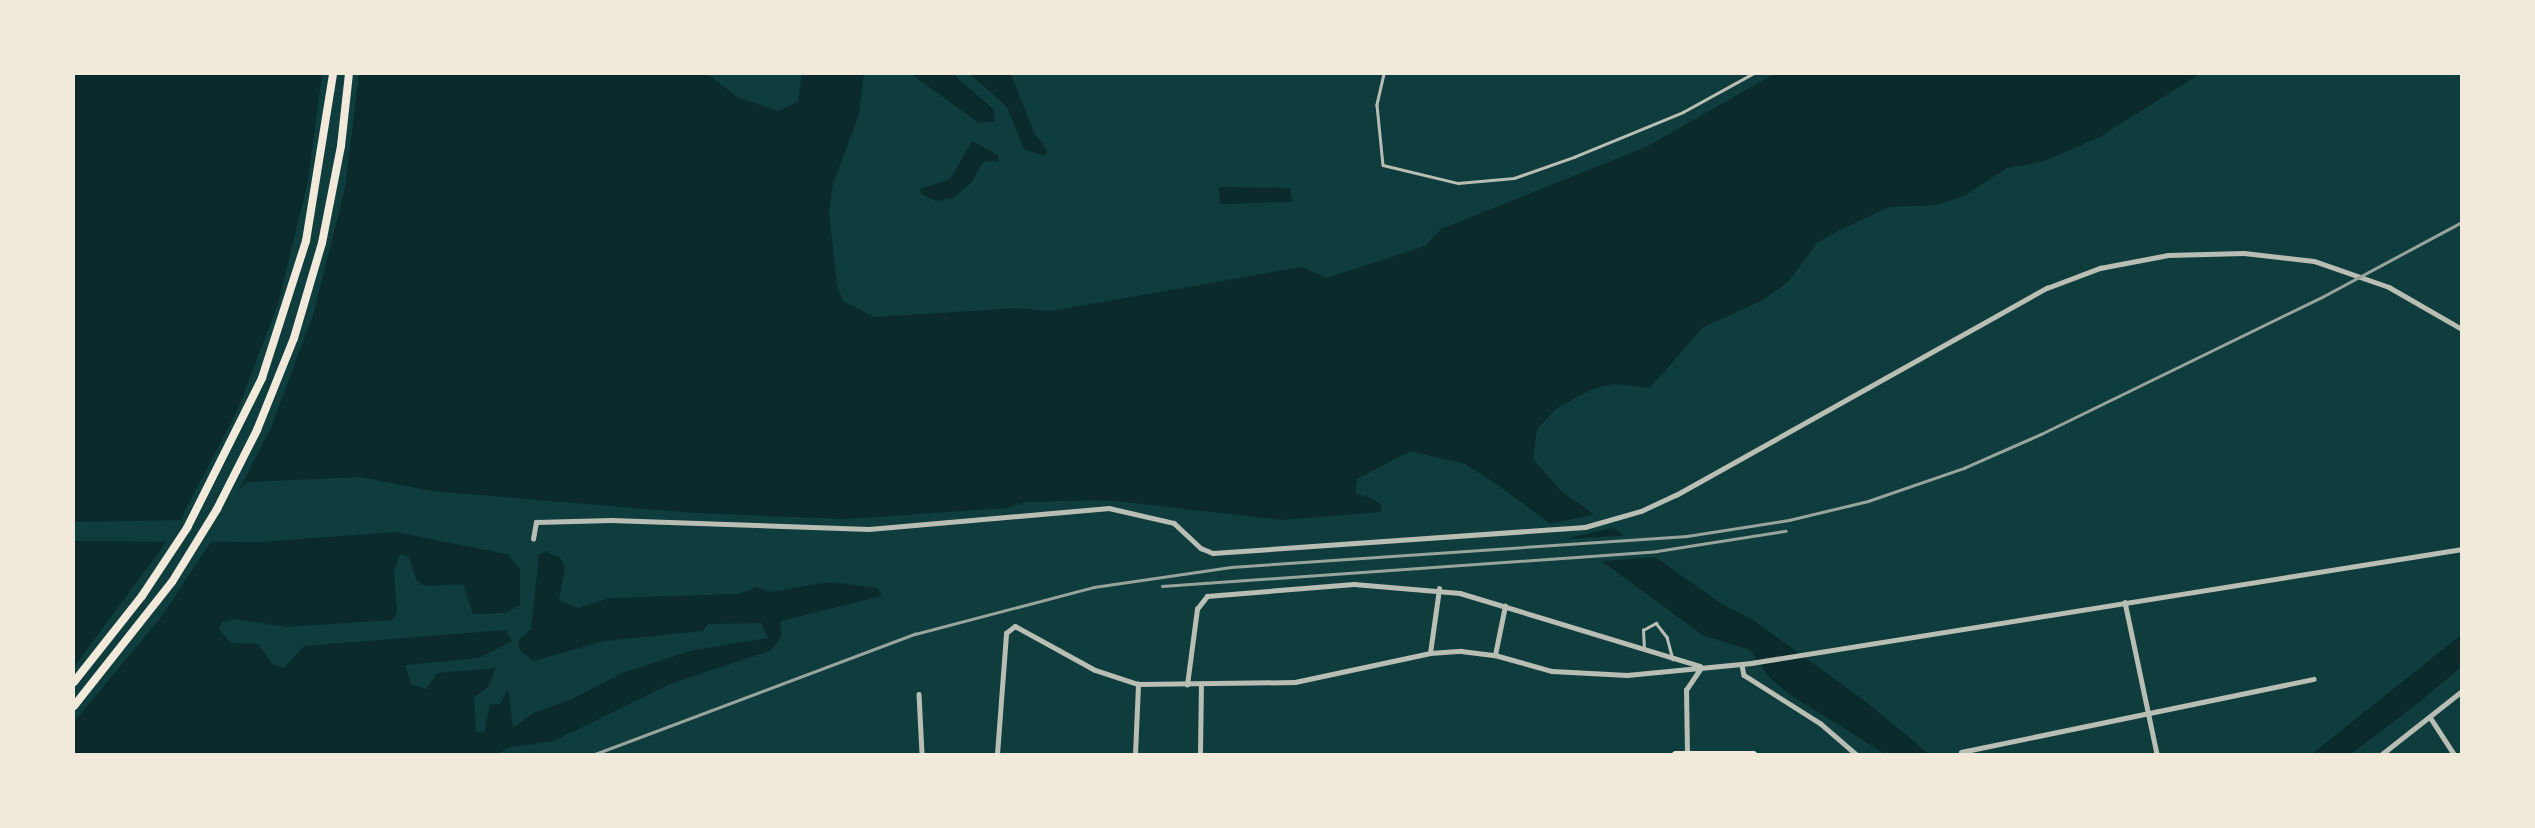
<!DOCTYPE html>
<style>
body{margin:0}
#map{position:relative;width:2535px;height:828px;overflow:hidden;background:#0f3d3e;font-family:Barlow,sans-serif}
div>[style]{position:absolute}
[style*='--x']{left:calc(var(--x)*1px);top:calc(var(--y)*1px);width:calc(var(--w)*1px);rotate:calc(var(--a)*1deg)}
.water>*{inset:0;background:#0a2a2b}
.pier>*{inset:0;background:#0f3d3e}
.service>*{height:2.5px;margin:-1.25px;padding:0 1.25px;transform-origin:1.25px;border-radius:1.25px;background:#b8beb3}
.minor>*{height:4.5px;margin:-2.25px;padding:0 2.25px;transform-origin:2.25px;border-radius:2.25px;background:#b8beb3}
.primary>*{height:7px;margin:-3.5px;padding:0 3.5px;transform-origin:3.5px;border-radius:3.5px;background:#f1e9da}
.motorway>*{height:8px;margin:-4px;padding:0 4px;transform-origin:4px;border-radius:4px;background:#f1e9da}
.rail>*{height:2.5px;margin:-1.25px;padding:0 1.25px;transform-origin:1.25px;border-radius:1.25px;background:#97a49c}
span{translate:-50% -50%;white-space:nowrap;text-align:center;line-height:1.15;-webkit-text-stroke:7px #f1e9da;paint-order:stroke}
.frame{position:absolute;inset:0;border:75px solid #f1e9da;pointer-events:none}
</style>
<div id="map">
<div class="water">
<div style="clip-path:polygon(74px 74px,708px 74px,737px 97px,778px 111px,798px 102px,802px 74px,864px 74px,859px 114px,833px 184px,829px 212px,837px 285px,843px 301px,874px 317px,1017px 308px,1051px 311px,1302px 267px,1327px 278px,1425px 246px,1441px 229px,1646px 147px,1774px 74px,2200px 74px,2098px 138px,2044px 161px,2007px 168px,1964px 196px,1937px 205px,1889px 207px,1838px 231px,1817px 243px,1789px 281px,1763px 300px,1702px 328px,1650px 388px,1614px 384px,1592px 389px,1557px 408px,1537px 429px,1533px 459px,1562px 492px,1722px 604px,1753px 620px,1865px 701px,1929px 754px,1885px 754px,1789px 694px,1769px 677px,1750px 650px,1704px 636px,1492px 481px,1465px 464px,1410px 451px,1357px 479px,1356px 494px,1371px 498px,1381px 505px,1381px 512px,1282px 520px,1106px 500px,1026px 502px,1007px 508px,845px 519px,695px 513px,431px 491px,360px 477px,248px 482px,226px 501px,182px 520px,74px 522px)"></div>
<div style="clip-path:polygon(911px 74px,953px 74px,993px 109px,995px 121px,979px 123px)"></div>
<div style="clip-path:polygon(970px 74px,1011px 74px,1034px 133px,1047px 150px,1045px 156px,1024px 149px,1007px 107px)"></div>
<div style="clip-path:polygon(972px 141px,998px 155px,999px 161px,983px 162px,972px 182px,953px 198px,936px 201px,921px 194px,920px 189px,950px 179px)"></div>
<div style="clip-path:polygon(1219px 187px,1290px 188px,1292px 202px,1220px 204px)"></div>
<div style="clip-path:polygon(395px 532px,507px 554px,520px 569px,520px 605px,505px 613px,473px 614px,463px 584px,425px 586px,417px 581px,408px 556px,400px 554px,394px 571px,397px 614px,391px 620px,286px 627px,237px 619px,222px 622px,219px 629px,231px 643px,258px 644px,273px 665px,284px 668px,304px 646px,505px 630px,512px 641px,479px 658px,405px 665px,411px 684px,426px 689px,437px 673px,496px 668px,488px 687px,474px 697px,476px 731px,484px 733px,490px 705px,500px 704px,508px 688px,513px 728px,533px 713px,570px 700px,622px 673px,694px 650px,768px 638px,761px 623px,708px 624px,703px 631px,604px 641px,533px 661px,520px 650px,518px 641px,531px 629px,539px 555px,546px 551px,560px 558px,565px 567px,559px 600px,578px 608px,610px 598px,739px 594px,756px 587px,770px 592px,829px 582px,878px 588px,882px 596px,780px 621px,782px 636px,770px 651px,670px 684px,554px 741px,511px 747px,497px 754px,74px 754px,74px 541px,260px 542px)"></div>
<div style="clip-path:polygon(2461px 635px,2461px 667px,2417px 704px,2351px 754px,2312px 754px)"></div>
</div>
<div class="pier">
<div style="clip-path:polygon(322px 74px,359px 74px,345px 188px,313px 315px,272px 425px,236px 496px,208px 522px,178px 524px,238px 409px,278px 304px,308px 181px)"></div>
<div style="clip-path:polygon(1597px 514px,1616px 527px,1568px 538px,1549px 524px)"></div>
<div style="clip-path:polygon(1631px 535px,1657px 557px,1592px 562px,1569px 543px,1569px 539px)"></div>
<div style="clip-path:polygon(170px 537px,214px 537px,162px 616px,74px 722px,74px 667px)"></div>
</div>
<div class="service">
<div style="--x:1384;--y:74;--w:32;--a:103"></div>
<div style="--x:1377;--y:105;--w:60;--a:84.3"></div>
<div style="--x:1383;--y:165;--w:77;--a:13.5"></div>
<div style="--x:1458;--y:183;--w:56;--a:-5.1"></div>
<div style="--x:1514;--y:178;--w:64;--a:-19.3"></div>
<div style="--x:1574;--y:157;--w:118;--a:-22.4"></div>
<div style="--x:1683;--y:112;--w:79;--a:-28.8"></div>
<div style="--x:1644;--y:649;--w:19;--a:-93"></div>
<div style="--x:1643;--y:630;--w:15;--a:-28"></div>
<div style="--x:1656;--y:623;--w:18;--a:52"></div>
<div style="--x:1667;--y:637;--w:23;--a:75"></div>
</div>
<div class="minor">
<div style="--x:533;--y:539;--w:17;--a:-80"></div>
<div style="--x:536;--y:522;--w:75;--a:-1.5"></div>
<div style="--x:611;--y:520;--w:258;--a:2"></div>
<div style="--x:869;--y:529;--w:241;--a:-5"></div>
<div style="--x:1109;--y:508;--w:67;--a:13"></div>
<div style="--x:1174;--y:523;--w:37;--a:43"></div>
<div style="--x:1201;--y:548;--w:13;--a:23"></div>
<div style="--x:1213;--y:553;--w:373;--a:-4"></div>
<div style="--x:1585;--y:527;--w:58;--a:-15.9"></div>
<div style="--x:1641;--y:511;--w:38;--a:-25"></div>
<div style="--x:1676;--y:495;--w:425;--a:-29.2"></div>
<div style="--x:2047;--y:288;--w:57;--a:-20.7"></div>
<div style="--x:2100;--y:268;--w:69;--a:-10.8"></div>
<div style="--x:2168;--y:255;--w:76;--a:-1.5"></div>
<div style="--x:2244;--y:253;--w:70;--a:6.5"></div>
<div style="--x:2314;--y:261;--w:79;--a:19.1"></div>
<div style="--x:2389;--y:287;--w:84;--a:29.9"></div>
<div style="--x:2125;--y:602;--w:155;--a:78.1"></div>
<div style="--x:1430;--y:653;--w:65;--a:-82"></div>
<div style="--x:1495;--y:655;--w:50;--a:-78.5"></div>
<div style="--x:1742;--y:665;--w:10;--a:79"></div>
<div style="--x:1744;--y:675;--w:90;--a:32.3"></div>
<div style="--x:1820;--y:723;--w:48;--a:40.7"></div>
<div style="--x:1187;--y:685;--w:77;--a:-82.5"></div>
<div style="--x:1197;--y:609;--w:16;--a:-52"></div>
<div style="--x:1207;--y:596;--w:147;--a:-4.7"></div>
<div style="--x:1354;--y:584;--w:106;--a:4.9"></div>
<div style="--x:1460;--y:593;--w:251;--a:16.9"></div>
<div style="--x:919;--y:694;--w:60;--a:87.1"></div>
<div style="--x:2430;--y:717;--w:44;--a:57"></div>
<div style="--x:1961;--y:752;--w:360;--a:-11.7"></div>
<div style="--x:1200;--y:753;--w:68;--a:-89.2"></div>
<div style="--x:1687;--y:753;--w:63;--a:-90.9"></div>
<div style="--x:1686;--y:690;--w:25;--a:-56"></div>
<div style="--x:997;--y:754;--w:121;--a:-85.7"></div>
<div style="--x:1006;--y:633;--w:11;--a:-38"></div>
<div style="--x:1015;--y:626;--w:91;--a:28.8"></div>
<div style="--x:1095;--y:670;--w:45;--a:18"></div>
<div style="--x:1138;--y:684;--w:157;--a:-0.7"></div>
<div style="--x:1295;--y:682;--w:138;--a:-12.1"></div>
<div style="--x:1430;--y:653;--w:31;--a:-4"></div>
<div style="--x:1461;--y:651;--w:34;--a:7"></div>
<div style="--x:1495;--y:655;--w:59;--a:15.7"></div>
<div style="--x:1552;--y:671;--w:75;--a:3.1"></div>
<div style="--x:1627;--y:675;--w:125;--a:-5.5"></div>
<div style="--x:1751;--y:663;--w:720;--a:-9.11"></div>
<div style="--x:1135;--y:754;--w:70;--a:-87.5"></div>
<div style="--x:2382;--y:754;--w:102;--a:-38.2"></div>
</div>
<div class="primary">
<div style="--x:1675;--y:754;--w:78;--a:0"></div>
</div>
<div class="motorway">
<div style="--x:74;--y:682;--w:110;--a:-51.7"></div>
<div style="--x:142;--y:596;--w:82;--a:-56.5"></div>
<div style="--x:187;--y:528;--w:168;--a:-63.4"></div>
<div style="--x:262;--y:378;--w:144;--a:-72.2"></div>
<div style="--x:306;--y:241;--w:169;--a:-80.8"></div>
<div style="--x:74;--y:706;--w:158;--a:-51.7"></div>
<div style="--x:172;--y:582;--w:86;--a:-58.3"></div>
<div style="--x:217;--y:509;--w:89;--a:-63.1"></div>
<div style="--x:257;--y:430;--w:99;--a:-68.1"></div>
<div style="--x:294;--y:338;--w:99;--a:-73.6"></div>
<div style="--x:322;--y:243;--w:99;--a:-78.9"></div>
<div style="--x:341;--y:146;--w:72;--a:-83.7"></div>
</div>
<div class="rail">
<div style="--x:1162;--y:586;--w:496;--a:-4"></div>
<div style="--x:1657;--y:551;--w:130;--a:-8.9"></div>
<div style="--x:595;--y:754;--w:342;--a:-20.6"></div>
<div style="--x:915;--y:634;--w:185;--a:-14.7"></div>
<div style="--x:1094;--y:587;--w:138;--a:-8.3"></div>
<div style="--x:1231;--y:567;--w:457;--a:-3.9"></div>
<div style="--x:1687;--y:536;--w:103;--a:-8.9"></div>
<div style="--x:1789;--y:520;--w:81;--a:-13.5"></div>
<div style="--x:1868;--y:501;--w:102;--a:-19"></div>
<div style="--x:1964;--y:468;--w:84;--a:-23.8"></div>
<div style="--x:2041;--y:434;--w:313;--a:-26"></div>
<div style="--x:2322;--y:297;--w:159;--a:-28.2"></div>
</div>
<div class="frame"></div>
</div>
